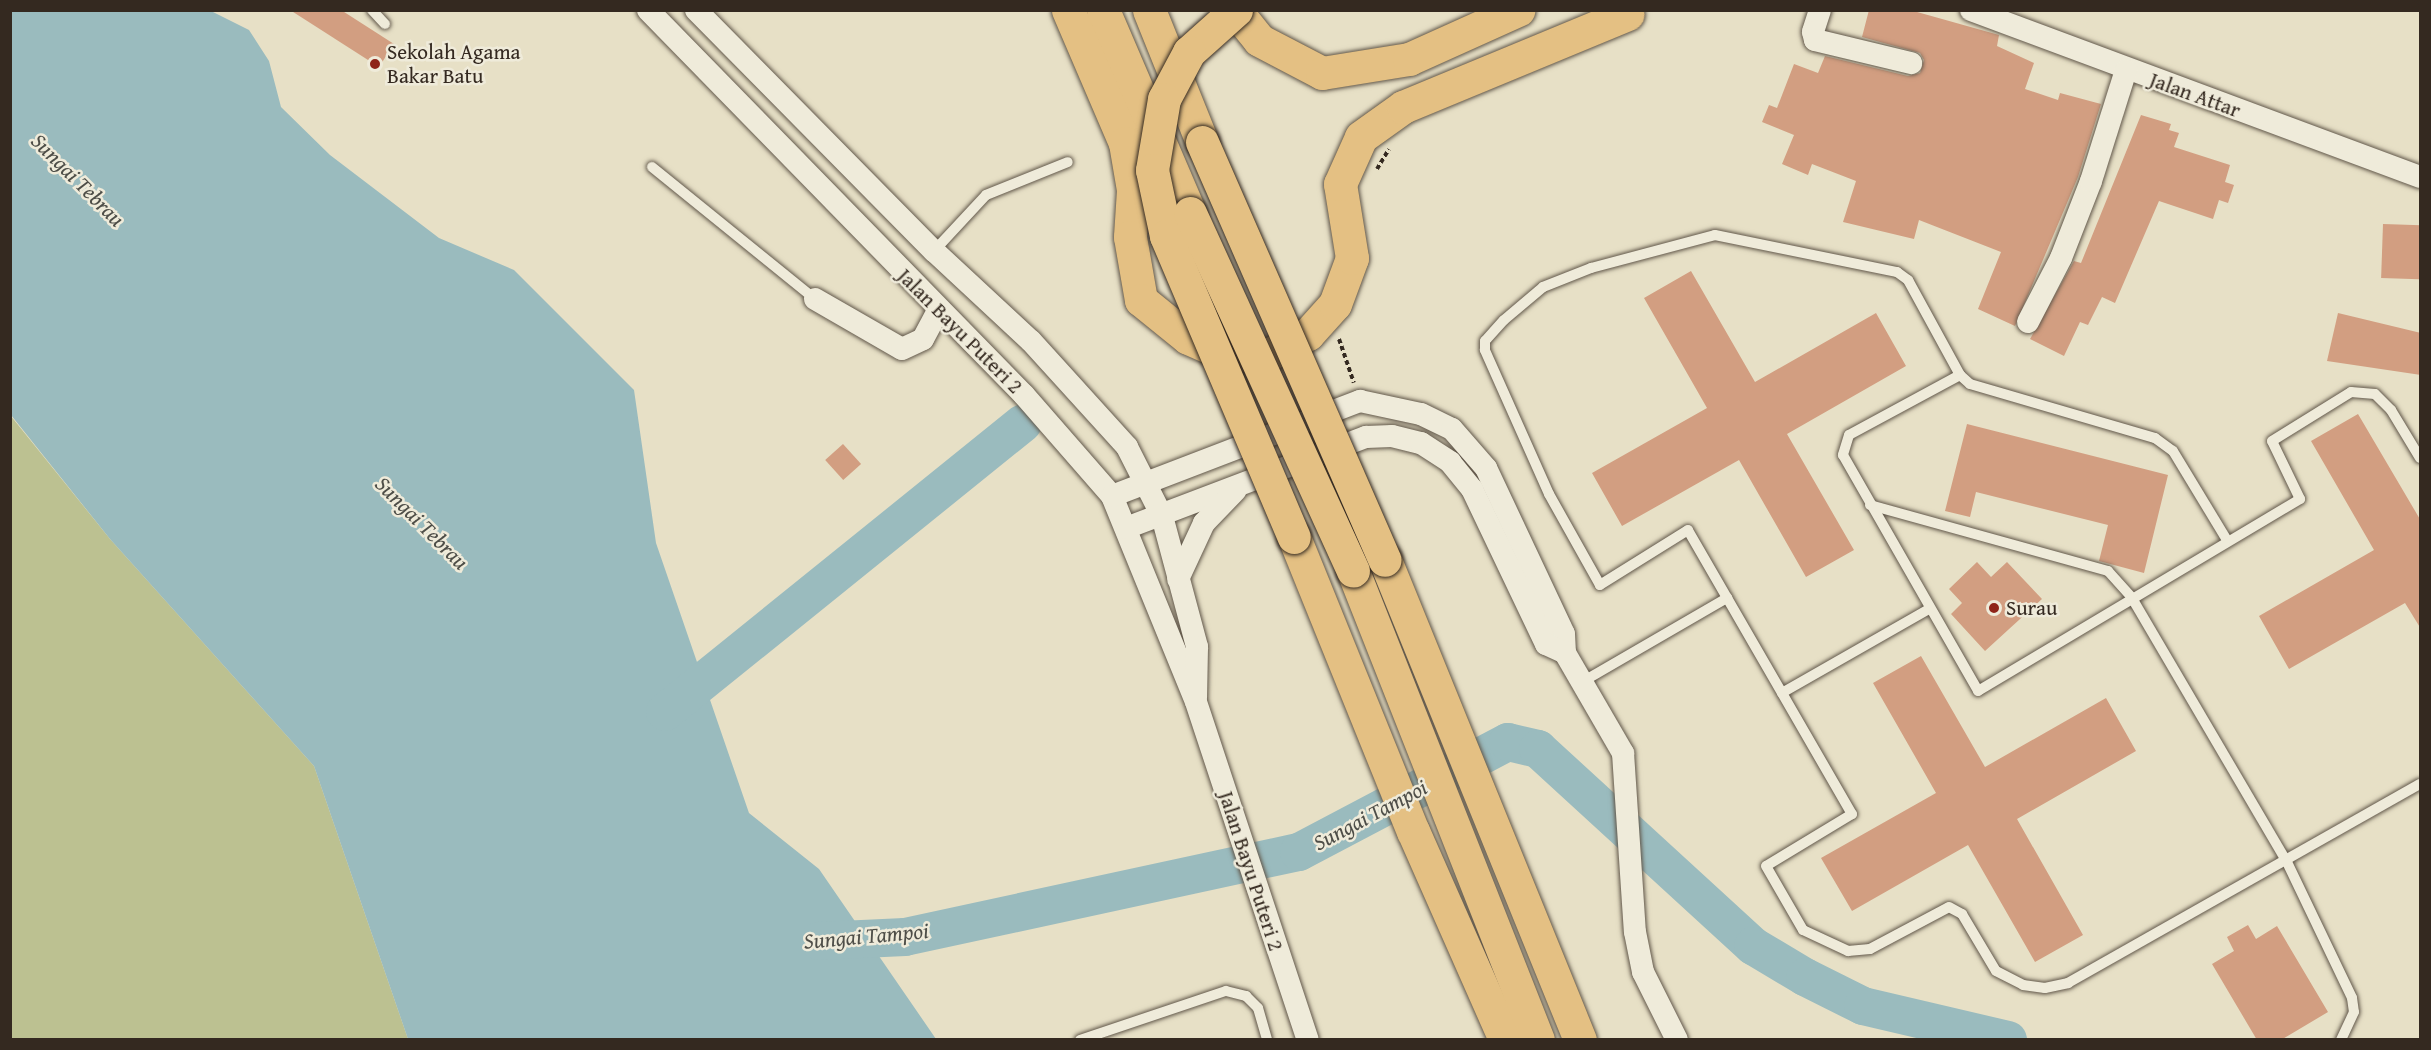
<!DOCTYPE html>
<style>
body{margin:0}
#map{position:relative;width:2431px;height:1050px;overflow:hidden;background:#e7e0c6;font-family:"Gentium Book Plus",serif}
div>[style]{position:absolute}
[style*='--x']{left:calc(var(--x)*1px);top:calc(var(--y)*1px);width:calc(var(--w)*1px);rotate:calc(var(--a)*1deg)}
.green>*{inset:0;background:#bcc191}
.water>*{inset:0;background:#9abbbe}
.river>*{height:38px;margin:-19px;padding:0 19px;transform-origin:19px;border-radius:19px;background:#9abbbe}
.building>*{inset:0;background:#d29e81;transform-origin:0 0}
.path>*{height:4px;margin-top:-2px;transform-origin:0;background:repeating-linear-gradient(90deg,#342920 0 4.5px,transparent 0 7.5px)}
.roads{filter:drop-shadow(0 0 2px #61574a) drop-shadow(0 0 2px #61574a)}
.service>*{height:10px;margin:-5px;padding:0 5px;transform-origin:5px;border-radius:5px;background:#efebda}
.minor>*{height:22px;margin:-11px;padding:0 11px;transform-origin:11px;border-radius:11px;background:#efebda}
.motorway>*{height:33px;margin:-16.5px;padding:0 16.5px;transform-origin:16.5px;border-radius:16.5px;background:#e4c083}
.bridges{filter:drop-shadow(0 0 2px #342920) drop-shadow(0 0 2px #342920)}
.motorway-bridge>*{height:33px;margin:-16.5px;padding:0 16.5px;transform-origin:16.5px;border-radius:16.5px;background:#e4c083}
.dots>*{width:16px;height:16px;translate:-50% -50%;box-sizing:border-box;border:3px solid #efebda;border-radius:50%}
span{translate:-50% -50%;white-space:nowrap;text-align:center;line-height:1.15;-webkit-text-stroke:5px #efebda;paint-order:stroke}
.poi-label{font-size:21px;color:#342920}
.left{translate:0 -50%;text-align:left}
.street-label{font-size:21px;color:#342920}
.water-label{font-size:22px;color:#4e4e48;font-style:italic}
.frame{position:absolute;inset:0;border:12px solid #342920;pointer-events:none}
</style>
<div id="map">
<div class="green">
<div style="clip-path:polygon(10px 415px,110px 539px,314px 766px,408px 1039px,11px 1039px)"></div>
</div>
<div class="water">
<div style="clip-path:polygon(10px 11px,211px 11px,249px 30px,269px 61px,281px 107px,330px 155px,439px 238px,514px 270px,634px 390px,656px 543px,749px 813px,819px 869px,936px 1039px,408px 1039px,314px 766px,110px 539px,11px 415px)"></div>
</div>
<div class="river">
<div style="--x:665;--y:712;--w:460;--a:-38.9"></div>
<div style="--x:819;--y:941;--w:86;--a:-2.7"></div>
<div style="--x:905;--y:937;--w:403;--a:-12.2"></div>
<div style="--x:1299;--y:852;--w:236;--a:-27.8"></div>
<div style="--x:1508;--y:742;--w:31;--a:13"></div>
<div style="--x:1538;--y:749;--w:292;--a:42.5"></div>
<div style="--x:1753;--y:946;--w:61;--a:30.8"></div>
<div style="--x:1805;--y:977;--w:65;--a:26.6"></div>
<div style="--x:1863;--y:1006;--w:149;--a:13.2"></div>
</div>
<div class="building">
<div style="clip-path:polygon(290px 10px,341px 10px,394px 44px,379px 67px)"></div>
<div style="clip-path:polygon(1869px 10px,1910px 10px,1999px 35px,1997px 46px,2034px 63px,2025px 89px,2058px 100px,2060px 93px,2101px 104px,2078px 177px,2015px 326px,1978px 309px,2001px 252px,1919px 220px,1914px 239px,1843px 222px,1856px 181px,1812px 164px,1808px 175px,1782px 164px,1794px 135px,1762px 122px,1769px 105px,1777px 108px,1794px 64px,1818px 73px,1825px 56px,1908px 76px,1920px 73px,1924px 60px,1920px 53px,1862px 37px)"></div>
<div style="clip-path:polygon(2141px 115px,2171px 124px,2169px 130px,2179px 133px,2174px 147px,2230px 165px,2225px 182px,2234px 185px,2228px 203px,2219px 200px,2213px 219px,2159px 201px,2115px 303px,2102px 297px,2088px 325px,2080px 322px,2064px 356px,2030px 339px,2074px 261px,2081px 263px)"></div>
<div style="left:2383px;top:224px;width:38px;height:54px;rotate:2deg"></div>
<div style="clip-path:polygon(1691px 271px,1755px 382px,1876px 313px,1906px 366px,1787px 434px,1854px 550px,1806px 577px,1739px 460px,1622px 526px,1592px 473px,1707px 408px,1644px 298px)"></div>
<div style="clip-path:polygon(2338px 313px,2421px 333px,2421px 375px,2327px 361px)"></div>
<div style="clip-path:polygon(2358px 414px,2421px 521px,2421px 629px,2405px 603px,2289px 669px,2259px 616px,2374px 550px,2311px 441px)"></div>
<div style="clip-path:polygon(1967px 424px,2168px 475px,2144px 573px,2099px 561px,2108px 525px,1976px 492px,1970px 517px,1945px 511px)"></div>
<div style="left:843px;top:444px;width:27px;height:24px;rotate:48deg"></div>
<div style="clip-path:polygon(1977px 562px,1991px 577px,2007px 562px,2042px 599px,1985px 651px,1951px 614px,1962px 603px,1949px 589px)"></div>
<div style="clip-path:polygon(1921px 656px,1985px 767px,2106px 698px,2136px 751px,2017px 819px,2083px 935px,2035px 962px,1968px 845px,1852px 911px,1821px 858px,1936px 793px,1873px 683px)"></div>
<div style="clip-path:polygon(2248px 925px,2256px 939px,2277px 926px,2328px 1012px,2281px 1040px,2257px 1040px,2212px 964px,2234px 951px,2227px 937px)"></div>
</div>
<div class="path">
<div style="--x:1377;--y:169;--w:23;--a:-59"></div>
<div style="--x:1339;--y:339;--w:46;--a:71.2"></div>
</div>
<div class="roads">
<div class="service">
<div style="--x:372;--y:10;--w:19;--a:47"></div>
<div style="--x:652;--y:167;--w:210;--a:39"></div>
<div style="--x:934;--y:251;--w:76;--a:-47.1"></div>
<div style="--x:986;--y:195;--w:88;--a:-21.9"></div>
<div style="--x:1960;--y:375;--w:126;--a:151.6"></div>
<div style="--x:1849;--y:435;--w:21;--a:107"></div>
<div style="--x:1843;--y:455;--w:272;--a:60.2"></div>
<div style="--x:1978;--y:691;--w:375;--a:-30.8"></div>
<div style="--x:2300;--y:499;--w:64;--a:-115.8"></div>
<div style="--x:2272;--y:441;--w:93;--a:-31.8"></div>
<div style="--x:2351;--y:392;--w:24;--a:5"></div>
<div style="--x:2375;--y:394;--w:23;--a:45"></div>
<div style="--x:2391;--y:410;--w:56;--a:58.9"></div>
<div style="--x:1870;--y:505;--w:247;--a:15.5"></div>
<div style="--x:2108;--y:571;--w:36;--a:48"></div>
<div style="--x:2132;--y:598;--w:304;--a:59.6"></div>
<div style="--x:2286;--y:860;--w:153;--a:64.4"></div>
<div style="--x:2352;--y:998;--w:14;--a:82"></div>
<div style="--x:2354;--y:1012;--w:31;--a:115"></div>
<div style="--x:1929;--y:609;--w:169;--a:150.3"></div>
<div style="--x:1782;--y:693;--w:140;--a:60"></div>
<div style="--x:1852;--y:814;--w:100;--a:148.8"></div>
<div style="--x:1766;--y:866;--w:74;--a:60"></div>
<div style="--x:1803;--y:930;--w:50;--a:25"></div>
<div style="--x:1848;--y:951;--w:22;--a:-5"></div>
<div style="--x:1870;--y:949;--w:89;--a:-28"></div>
<div style="--x:1949;--y:907;--w:15;--a:28"></div>
<div style="--x:1962;--y:914;--w:66;--a:59.2"></div>
<div style="--x:1996;--y:971;--w:30;--a:27"></div>
<div style="--x:2023;--y:985;--w:22;--a:8"></div>
<div style="--x:2045;--y:988;--w:24;--a:-12"></div>
<div style="--x:2068;--y:983;--w:404;--a:-29.5"></div>
<div style="--x:1582;--y:682;--w:168;--a:-30.1"></div>
<div style="--x:1782;--y:693;--w:188;--a:-120"></div>
<div style="--x:1688;--y:530;--w:104;--a:148"></div>
<div style="--x:1600;--y:585;--w:104;--a:-119.3"></div>
<div style="--x:1549;--y:494;--w:158;--a:-114"></div>
<div style="--x:1485;--y:350;--w:9;--a:-90"></div>
<div style="--x:1485;--y:341;--w:28;--a:-48"></div>
<div style="--x:1504;--y:320;--w:51;--a:-40.2"></div>
<div style="--x:1543;--y:287;--w:52;--a:-21.6"></div>
<div style="--x:1591;--y:268;--w:128;--a:-14.9"></div>
<div style="--x:1715;--y:235;--w:186;--a:11.5"></div>
<div style="--x:1897;--y:272;--w:14;--a:36"></div>
<div style="--x:1908;--y:280;--w:108;--a:61.3"></div>
<div style="--x:1960;--y:375;--w:13;--a:42"></div>
<div style="--x:1970;--y:384;--w:193;--a:16.3"></div>
<div style="--x:2155;--y:438;--w:22;--a:36"></div>
<div style="--x:2173;--y:451;--w:104;--a:58.8"></div>
<div style="--x:1080;--y:1040;--w:154;--a:-18.6"></div>
<div style="--x:1226;--y:991;--w:21;--a:14"></div>
<div style="--x:1246;--y:996;--w:17;--a:45"></div>
<div style="--x:1258;--y:1008;--w:33;--a:74"></div>
</div>
<div class="minor">
<div style="--x:648;--y:10;--w:538;--a:45.68"></div>
<div style="--x:1024;--y:395;--w:134;--a:48.9"></div>
<div style="--x:1112;--y:496;--w:222;--a:67.8"></div>
<div style="--x:1196;--y:702;--w:356;--a:71.7"></div>
<div style="--x:696;--y:10;--w:339;--a:45.4"></div>
<div style="--x:934;--y:251;--w:132;--a:42.9"></div>
<div style="--x:1031;--y:341;--w:143;--a:47.8"></div>
<div style="--x:1127;--y:447;--w:77;--a:63.1"></div>
<div style="--x:1162;--y:516;--w:136;--a:75"></div>
<div style="--x:1197;--y:647;--w:50;--a:91.1"></div>
<div style="--x:1820;--y:10;--w:23;--a:108"></div>
<div style="--x:1813;--y:32;--w:8;--a:76"></div>
<div style="--x:1815;--y:40;--w:99;--a:13.5"></div>
<div style="--x:1971;--y:10;--w:479;--a:20.4"></div>
<div style="--x:815;--y:299;--w:100;--a:29.9"></div>
<div style="--x:902;--y:349;--w:23;--a:-25"></div>
<div style="--x:923;--y:339;--w:32;--a:-62"></div>
<div style="--x:2028;--y:322;--w:72;--a:-62.7"></div>
<div style="--x:2061;--y:258;--w:83;--a:-68.7"></div>
<div style="--x:2091;--y:181;--w:116;--a:-72.5"></div>
<div style="--x:1112;--y:496;--w:266;--a:-21"></div>
<div style="--x:1360;--y:401;--w:62;--a:12"></div>
<div style="--x:1421;--y:414;--w:34;--a:26"></div>
<div style="--x:1452;--y:429;--w:52;--a:48.9"></div>
<div style="--x:1486;--y:468;--w:183;--a:64.8"></div>
<div style="--x:1564;--y:634;--w:19;--a:87"></div>
<div style="--x:1565;--y:653;--w:116;--a:59.9"></div>
<div style="--x:1623;--y:753;--w:179;--a:86.2"></div>
<div style="--x:1635;--y:932;--w:41;--a:78.7"></div>
<div style="--x:1643;--y:972;--w:76;--a:63.4"></div>
<div style="--x:1126;--y:528;--w:257;--a:-20.8"></div>
<div style="--x:1366;--y:437;--w:26;--a:-2"></div>
<div style="--x:1392;--y:436;--w:30;--a:14"></div>
<div style="--x:1421;--y:443;--w:35;--a:33"></div>
<div style="--x:1450;--y:462;--w:35;--a:51"></div>
<div style="--x:1472;--y:489;--w:172;--a:64.5"></div>
<div style="--x:1546;--y:644;--w:21;--a:25"></div>
<div style="--x:1178;--y:579;--w:62;--a:-65.1"></div>
<div style="--x:1204;--y:523;--w:45;--a:-45.9"></div>
</div>
<div class="motorway">
<div style="--x:1068;--y:10;--w:145;--a:66.8"></div>
<div style="--x:1125;--y:143;--w:48;--a:80.3"></div>
<div style="--x:1133;--y:190;--w:47;--a:93.7"></div>
<div style="--x:1130;--y:237;--w:64;--a:80.1"></div>
<div style="--x:1141;--y:300;--w:60;--a:39"></div>
<div style="--x:1188;--y:338;--w:43;--a:23.6"></div>
<div style="--x:1227;--y:355;--w:43;--a:-1.3"></div>
<div style="--x:1270;--y:354;--w:43;--a:-27.8"></div>
<div style="--x:1308;--y:334;--w:40;--a:-48"></div>
<div style="--x:1335;--y:304;--w:49;--a:-69.7"></div>
<div style="--x:1352;--y:258;--w:75;--a:-99.2"></div>
<div style="--x:1340;--y:184;--w:51;--a:-65.9"></div>
<div style="--x:1361;--y:137;--w:52;--a:-35.5"></div>
<div style="--x:1403;--y:107;--w:243;--a:-22.5"></div>
<div style="--x:1103;--y:10;--w:221;--a:66.8"></div>
<div style="--x:1149;--y:10;--w:142;--a:68.1"></div>
<div style="--x:1235;--y:10;--w:38;--a:51"></div>
<div style="--x:1259;--y:40;--w:71;--a:27.6"></div>
<div style="--x:1322;--y:73;--w:88;--a:-9.1"></div>
<div style="--x:1409;--y:59;--w:120;--a:-24.2"></div>
<div style="--x:1294;--y:537;--w:317;--a:68"></div>
<div style="--x:1413;--y:831;--w:228;--a:66.2"></div>
<div style="--x:1385;--y:560;--w:518;--a:67.89"></div>
<div style="--x:1353;--y:571;--w:504;--a:68.47"></div>
</div>
</div>
<div class="bridges">
<div class="motorway-bridge">
<div style="--x:1236;--y:10;--w:63;--a:138.2"></div>
<div style="--x:1189;--y:52;--w:53;--a:118"></div>
<div style="--x:1164;--y:99;--w:72;--a:99.6"></div>
<div style="--x:1152;--y:170;--w:67;--a:78"></div>
<div style="--x:1166;--y:236;--w:327;--a:67"></div>
<div style="--x:1202;--y:142;--w:456;--a:66.4"></div>
<div style="--x:1190;--y:213;--w:393;--a:65.5"></div>
</div>
</div>
<div class="dots">
<div style="left:375px;top:64px;background:#8f2418"></div>
<div style="left:1994px;top:608px;background:#8f2418"></div>
</div>
<div class="poi-label">
<span class="left" style="left:387px;top:64px">Sekolah Agama<br>Bakar Batu</span>
<span class="left" style="left:2006px;top:608px">Surau</span>
</div>
<div class="street-label">
<span style="left:2195px;top:95px;rotate:20deg">Jalan Attar</span>
<span style="left:960px;top:331px;rotate:45deg">Jalan Bayu Puteri 2</span>
<span style="left:1251px;top:871px;rotate:72deg">Jalan Bayu Puteri 2</span>
</div>
<div class="water-label">
<span style="left:78px;top:180px;rotate:45deg">Sungai Tebrau</span>
<span style="left:422px;top:523px;rotate:45deg">Sungai Tebrau</span>
<span style="left:1370px;top:815px;rotate:-28deg">Sungai Tampoi</span>
<span style="left:866px;top:936px;rotate:-5deg">Sungai Tampoi</span>
</div>
<div class="frame"></div>
</div>
